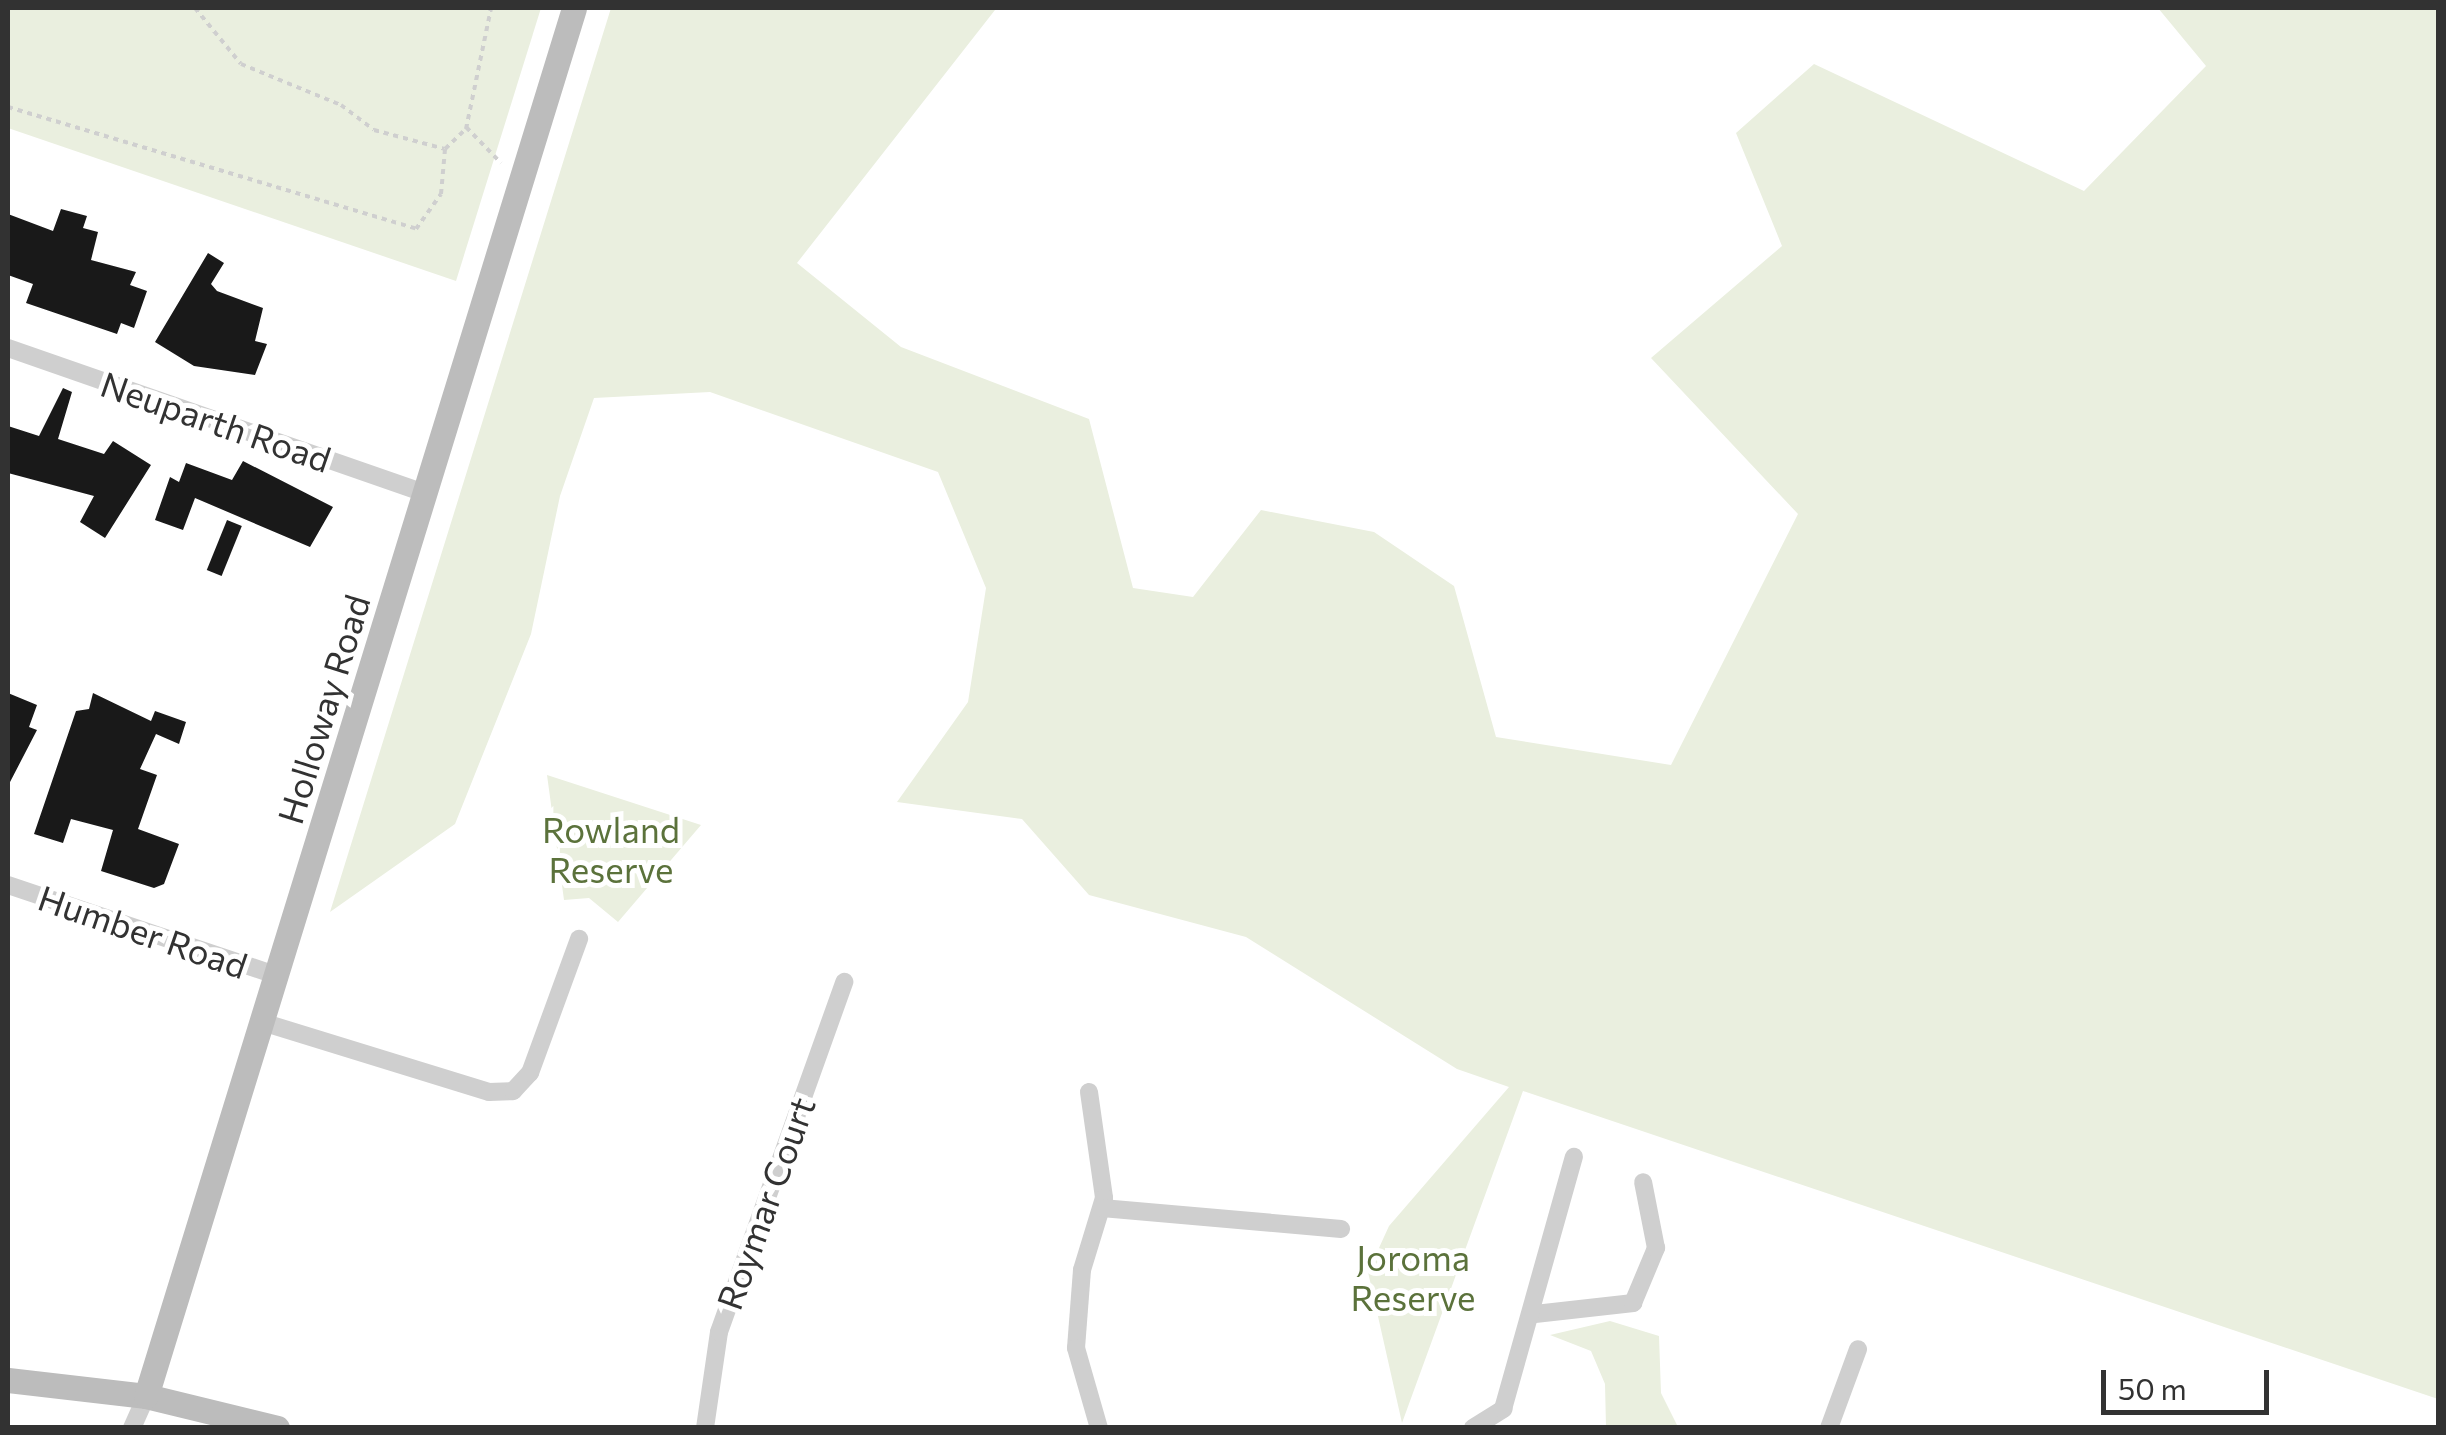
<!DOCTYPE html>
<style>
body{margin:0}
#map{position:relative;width:2446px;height:1435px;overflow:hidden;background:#fff;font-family:Commissioner,sans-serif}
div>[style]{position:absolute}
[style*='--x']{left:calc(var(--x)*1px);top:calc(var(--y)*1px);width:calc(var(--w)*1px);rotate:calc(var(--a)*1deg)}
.green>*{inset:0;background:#eaefdf}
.building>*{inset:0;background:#191919;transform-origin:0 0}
.path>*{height:4px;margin-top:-2px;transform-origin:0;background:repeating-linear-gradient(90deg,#cfcfcf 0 5px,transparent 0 10px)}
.minor>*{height:18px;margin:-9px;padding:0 9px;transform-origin:9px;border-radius:9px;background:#cfcfcf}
.secondary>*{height:25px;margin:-12.5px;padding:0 12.5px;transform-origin:12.5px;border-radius:12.5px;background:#bcbcbc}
span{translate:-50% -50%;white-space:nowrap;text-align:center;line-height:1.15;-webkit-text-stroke:10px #fff;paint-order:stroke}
.street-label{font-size:35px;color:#323232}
.park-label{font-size:35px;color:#5b723b}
.frame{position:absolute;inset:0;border:10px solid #323232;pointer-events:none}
.scale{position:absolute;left:2101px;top:1370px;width:168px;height:45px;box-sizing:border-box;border:5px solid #323232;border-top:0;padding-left:12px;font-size:30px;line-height:35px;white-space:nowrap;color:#323232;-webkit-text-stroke:8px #fff;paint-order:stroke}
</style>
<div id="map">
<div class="green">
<div style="clip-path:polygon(8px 8px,541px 8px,456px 281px,8px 128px)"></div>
<div style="clip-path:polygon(611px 8px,995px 10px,797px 263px,901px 347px,1089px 419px,1133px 588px,1193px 597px,1261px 510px,1374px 532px,1454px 586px,1496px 737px,1671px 765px,1798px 514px,1651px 358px,1782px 246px,1736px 133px,1814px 64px,2084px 191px,2206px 66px,2158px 8px,2438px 8px,2438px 1399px,1523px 1091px,1402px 1423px,1368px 1272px,1389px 1226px,1509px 1087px,1457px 1069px,1246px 937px,1089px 895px,1022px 819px,897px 802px,968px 702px,986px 588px,938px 472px,710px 392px,594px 398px,560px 496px,531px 634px,455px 824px,330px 912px)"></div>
<div style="clip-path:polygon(547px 775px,701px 825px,618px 922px,589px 898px,564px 900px)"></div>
<div style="clip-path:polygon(1610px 1321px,1659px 1336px,1661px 1393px,1678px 1427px,1606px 1427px,1605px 1384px,1591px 1351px,1550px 1335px)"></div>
</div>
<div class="building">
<div style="clip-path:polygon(61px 209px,87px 216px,83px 228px,98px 232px,91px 260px,136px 272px,130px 285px,147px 291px,134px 328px,121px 323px,117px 334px,26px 303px,33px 284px,8px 275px,8px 214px,53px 231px)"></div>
<div style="clip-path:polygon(208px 253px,224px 263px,211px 284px,217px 291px,263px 308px,255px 341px,267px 344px,255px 375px,194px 366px,155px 342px)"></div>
<div style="clip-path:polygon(63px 388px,72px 392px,58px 439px,104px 454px,113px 441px,151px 465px,105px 538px,80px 522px,94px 496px,8px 473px,8px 426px,39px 436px)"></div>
<div style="clip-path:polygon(243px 461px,333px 507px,310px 547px,195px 498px,183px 530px,155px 520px,170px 477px,179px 482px,186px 463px,232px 480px)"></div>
<div style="left:227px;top:520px;width:16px;height:54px;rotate:22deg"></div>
<div style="clip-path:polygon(8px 693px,37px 705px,29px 727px,37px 730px,9px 784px)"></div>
<div style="clip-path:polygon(93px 693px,151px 721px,155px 711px,186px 722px,179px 744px,156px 734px,140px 769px,157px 775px,138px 829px,179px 844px,164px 884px,154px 888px,101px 871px,113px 830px,71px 819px,63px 843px,34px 834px,76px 711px,89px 709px)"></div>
</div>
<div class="path">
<div style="--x:195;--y:8;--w:72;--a:50.6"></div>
<div style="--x:241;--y:64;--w:108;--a:22.3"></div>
<div style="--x:341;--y:105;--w:41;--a:37.1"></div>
<div style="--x:374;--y:130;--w:73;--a:15"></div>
<div style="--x:445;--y:149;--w:29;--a:-44"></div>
<div style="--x:466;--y:129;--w:124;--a:-78.3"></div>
<div style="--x:8;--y:107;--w:426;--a:16.6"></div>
<div style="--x:416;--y:229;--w:43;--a:-54.5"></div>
<div style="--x:441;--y:194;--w:45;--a:-84.9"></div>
<div style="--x:466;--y:127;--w:50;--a:45.8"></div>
</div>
<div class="minor">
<div style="--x:8;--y:348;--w:441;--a:19.2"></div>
<div style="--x:8;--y:885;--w:286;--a:18.6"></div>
<div style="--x:265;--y:1023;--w:234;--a:17.1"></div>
<div style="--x:489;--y:1092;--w:24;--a:-2"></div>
<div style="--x:513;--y:1091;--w:25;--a:-47"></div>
<div style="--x:530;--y:1073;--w:143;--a:-69.9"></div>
<div style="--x:1089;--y:1092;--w:107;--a:81.9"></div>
<div style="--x:1104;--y:1198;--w:75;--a:107"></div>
<div style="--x:1082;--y:1270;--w:78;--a:94.4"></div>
<div style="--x:1076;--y:1348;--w:83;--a:74"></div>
<div style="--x:1102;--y:1208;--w:240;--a:5"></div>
<div style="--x:1535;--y:1314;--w:99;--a:-6.4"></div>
<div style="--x:1633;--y:1303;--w:60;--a:-67.3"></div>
<div style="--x:1656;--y:1248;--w:67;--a:-101.1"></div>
<div style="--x:132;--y:1428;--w:35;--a:-66"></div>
<div style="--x:705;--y:1428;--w:97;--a:-81.7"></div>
<div style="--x:719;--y:1332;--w:372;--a:-70.3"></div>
<div style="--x:1473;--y:1428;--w:36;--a:-32"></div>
<div style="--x:1503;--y:1409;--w:262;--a:-74.3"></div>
<div style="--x:1829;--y:1428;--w:84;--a:-69.8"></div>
</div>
<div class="secondary">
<div style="--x:8;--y:1380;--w:139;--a:6.6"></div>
<div style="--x:146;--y:1396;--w:135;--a:13.7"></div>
<div style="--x:146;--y:1396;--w:1452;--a:-72.86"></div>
</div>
<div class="street-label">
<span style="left:216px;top:421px;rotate:19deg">Neuparth Road</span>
<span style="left:323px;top:709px;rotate:-73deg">Holloway Road</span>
<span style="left:143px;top:931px;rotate:19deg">Humber Road</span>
<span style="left:765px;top:1203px;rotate:-70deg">Roymar Court</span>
</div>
<div class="park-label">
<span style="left:611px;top:849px">Rowland<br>Reserve</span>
<span style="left:1413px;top:1277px">Joroma<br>Reserve</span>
</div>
<div class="frame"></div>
<div class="scale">50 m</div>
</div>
